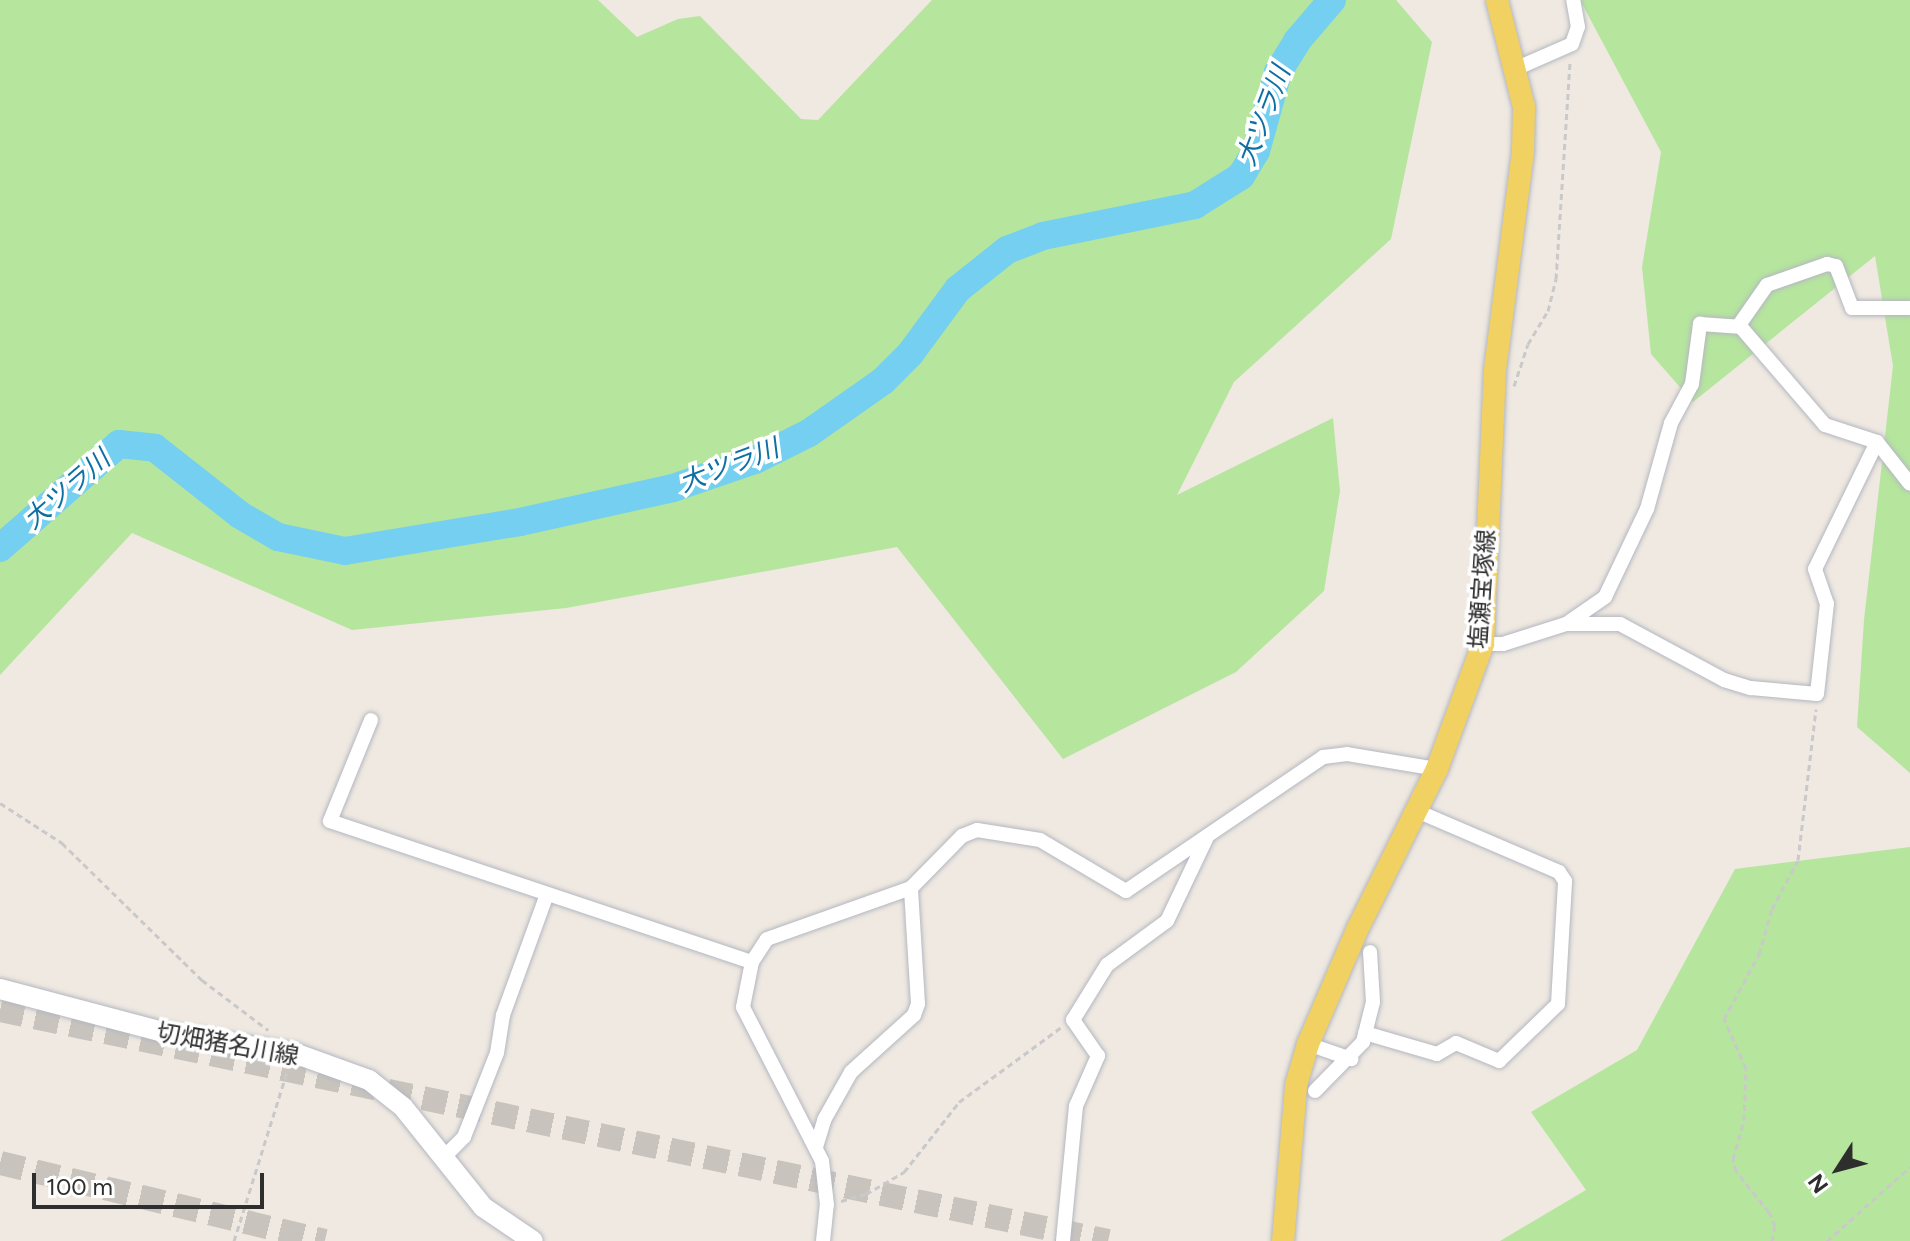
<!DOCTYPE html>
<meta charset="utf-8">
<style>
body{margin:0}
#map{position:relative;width:1910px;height:1241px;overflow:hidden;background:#efe9e1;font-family:Figtree,"Noto Sans JP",sans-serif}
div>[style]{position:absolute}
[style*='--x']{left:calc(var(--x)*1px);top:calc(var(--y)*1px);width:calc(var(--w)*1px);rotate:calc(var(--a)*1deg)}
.green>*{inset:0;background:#b6e59e}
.river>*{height:28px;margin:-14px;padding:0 14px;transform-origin:14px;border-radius:14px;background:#75cff0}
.motorway-tunnel>*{height:24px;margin-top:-12px;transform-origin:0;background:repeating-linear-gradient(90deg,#c8c4bd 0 24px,transparent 0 36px)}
.path>*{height:3px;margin-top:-1.5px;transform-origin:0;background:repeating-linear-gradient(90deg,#c9c9c9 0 6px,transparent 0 10px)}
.roads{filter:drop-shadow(0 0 2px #b4b7c1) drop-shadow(0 0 2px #b4b7c1)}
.minor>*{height:14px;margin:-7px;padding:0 7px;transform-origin:7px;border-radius:7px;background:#fff}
.secondary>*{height:20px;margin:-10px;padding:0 10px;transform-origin:10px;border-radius:10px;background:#fff}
.primary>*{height:22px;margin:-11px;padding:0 11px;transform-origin:11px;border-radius:11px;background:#f2d163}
span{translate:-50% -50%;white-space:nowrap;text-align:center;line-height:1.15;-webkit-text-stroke:7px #fff;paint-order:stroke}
.street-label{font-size:24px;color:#2e2e2e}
.water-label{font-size:26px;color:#0d6fa3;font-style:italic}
.north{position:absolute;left:1798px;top:1129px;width:80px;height:80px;-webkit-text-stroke:6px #fff;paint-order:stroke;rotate:234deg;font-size:22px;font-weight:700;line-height:32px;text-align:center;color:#2e2e2e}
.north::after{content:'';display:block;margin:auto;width:28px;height:36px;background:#2e2e2e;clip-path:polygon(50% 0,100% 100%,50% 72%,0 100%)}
.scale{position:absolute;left:32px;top:1173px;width:232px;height:36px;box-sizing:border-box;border:4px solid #2e2e2e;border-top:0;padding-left:10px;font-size:24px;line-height:28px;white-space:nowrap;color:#2e2e2e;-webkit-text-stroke:6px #fff;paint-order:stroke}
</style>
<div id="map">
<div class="green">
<div style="clip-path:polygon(0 0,598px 0,637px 37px,678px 19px,700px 16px,801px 119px,818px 120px,932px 0,1396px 0,1432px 42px,1391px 239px,1234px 382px,1177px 495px,1333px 418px,1340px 491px,1324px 591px,1236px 672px,1063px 759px,897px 547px,566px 608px,352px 630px,132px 533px,0 675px)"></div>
<div style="clip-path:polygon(1580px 0,1910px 0,1910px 773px,1857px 727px,1864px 620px,1893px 366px,1875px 256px,1693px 402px,1651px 354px,1642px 267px,1661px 152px)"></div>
<div style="clip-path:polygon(1910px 847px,1910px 1241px,1500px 1241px,1586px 1190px,1531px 1112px,1637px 1050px,1735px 869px)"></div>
</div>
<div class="river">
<div style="--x:0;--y:548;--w:158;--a:-41.2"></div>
<div style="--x:119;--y:444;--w:36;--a:6"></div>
<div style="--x:155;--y:448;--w:108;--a:38.2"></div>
<div style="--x:240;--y:515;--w:44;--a:30.1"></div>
<div style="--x:278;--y:537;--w:68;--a:11.8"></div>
<div style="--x:345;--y:551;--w:177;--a:-9.4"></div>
<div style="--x:520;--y:522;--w:157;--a:-12.5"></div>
<div style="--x:673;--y:488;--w:87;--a:-18.9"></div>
<div style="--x:755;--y:460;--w:60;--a:-26.6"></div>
<div style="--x:809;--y:433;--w:90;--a:-35.1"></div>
<div style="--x:883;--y:381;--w:38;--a:-45"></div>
<div style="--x:910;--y:354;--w:81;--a:-53.6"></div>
<div style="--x:958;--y:289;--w:63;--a:-38.5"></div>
<div style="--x:1007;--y:250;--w:39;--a:-21"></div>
<div style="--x:1043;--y:236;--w:155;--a:-11.5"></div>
<div style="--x:1195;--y:205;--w:54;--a:-32.2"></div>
<div style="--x:1241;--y:176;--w:29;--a:-59"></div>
<div style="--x:1256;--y:151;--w:82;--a:-74.4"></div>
<div style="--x:1278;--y:72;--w:36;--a:-58"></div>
<div style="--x:1297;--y:41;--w:54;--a:-49.5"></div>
</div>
<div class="motorway-tunnel">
<div style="--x:0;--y:1010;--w:1132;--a:11.78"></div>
<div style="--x:0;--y:1163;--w:334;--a:13.5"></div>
</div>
<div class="path">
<div style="--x:1514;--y:386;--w:44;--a:-71.6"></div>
<div style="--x:1528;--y:344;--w:39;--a:-59"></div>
<div style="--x:1548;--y:311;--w:33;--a:-76"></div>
<div style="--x:1556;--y:279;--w:219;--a:-86.3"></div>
<div style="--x:0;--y:803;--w:74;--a:32.8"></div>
<div style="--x:62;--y:843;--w:196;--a:44.4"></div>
<div style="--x:202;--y:980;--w:83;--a:37.1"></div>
<div style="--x:841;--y:1201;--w:26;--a:-16"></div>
<div style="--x:866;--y:1194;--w:44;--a:-30.1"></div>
<div style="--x:904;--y:1172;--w:89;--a:-51.8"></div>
<div style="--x:959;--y:1102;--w:129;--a:-36.2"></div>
<div style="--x:234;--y:1241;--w:180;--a:-72.6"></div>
<div style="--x:1772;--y:1241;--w:15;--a:-79"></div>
<div style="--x:1775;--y:1226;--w:15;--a:-113"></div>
<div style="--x:1769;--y:1212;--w:53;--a:-128.8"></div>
<div style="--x:1736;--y:1171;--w:12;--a:-104"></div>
<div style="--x:1733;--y:1159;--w:41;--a:-74.2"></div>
<div style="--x:1744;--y:1120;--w:52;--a:-87.8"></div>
<div style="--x:1746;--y:1068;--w:54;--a:-114.2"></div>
<div style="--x:1724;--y:1019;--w:74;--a:-61.7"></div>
<div style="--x:1759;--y:954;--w:47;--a:-73.9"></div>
<div style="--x:1772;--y:909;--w:55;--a:-62"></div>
<div style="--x:1798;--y:860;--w:152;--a:-83.2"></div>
<div style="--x:1827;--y:1241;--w:111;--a:-41.7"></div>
</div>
<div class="roads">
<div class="minor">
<div style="--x:1515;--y:69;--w:62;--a:-23.7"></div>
<div style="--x:1572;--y:44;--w:18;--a:-71"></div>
<div style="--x:1578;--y:27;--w:27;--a:-100"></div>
<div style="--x:1877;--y:442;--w:55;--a:-161.9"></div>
<div style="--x:1825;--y:425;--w:132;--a:-130.7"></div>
<div style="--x:1739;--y:325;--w:49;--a:-55"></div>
<div style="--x:1767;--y:285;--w:64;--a:-19.3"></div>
<div style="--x:1827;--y:264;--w:9;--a:13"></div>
<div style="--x:1836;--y:266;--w:45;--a:69.1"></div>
<div style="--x:1852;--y:308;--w:58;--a:0"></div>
<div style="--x:1569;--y:622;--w:44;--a:-34.8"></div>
<div style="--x:1605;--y:597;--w:98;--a:-64.5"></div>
<div style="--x:1647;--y:509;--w:89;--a:-74.4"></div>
<div style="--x:1671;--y:423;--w:44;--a:-61.7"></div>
<div style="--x:1692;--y:384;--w:61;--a:-82.4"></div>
<div style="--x:1700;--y:324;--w:39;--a:4"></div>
<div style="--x:1483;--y:644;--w:20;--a:0"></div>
<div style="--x:1503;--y:644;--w:66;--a:-17.6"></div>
<div style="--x:1566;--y:624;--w:54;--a:0"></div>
<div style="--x:1620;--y:624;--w:118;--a:28.3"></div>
<div style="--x:1724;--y:680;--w:28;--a:17"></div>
<div style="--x:1751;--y:688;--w:66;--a:5.2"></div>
<div style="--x:1817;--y:694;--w:91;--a:-83.7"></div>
<div style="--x:1827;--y:604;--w:37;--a:-109"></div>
<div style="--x:1815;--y:569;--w:141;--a:-64"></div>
<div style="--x:1877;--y:442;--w:53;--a:51.8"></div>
<div style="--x:371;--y:720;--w:109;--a:112.1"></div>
<div style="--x:330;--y:821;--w:445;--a:18.5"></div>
<div style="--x:1365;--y:1033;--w:75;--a:16.3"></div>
<div style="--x:1437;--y:1054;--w:22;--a:-30"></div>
<div style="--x:1456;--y:1043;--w:47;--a:22.7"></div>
<div style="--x:1499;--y:1061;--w:82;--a:-44"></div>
<div style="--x:1558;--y:1004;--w:123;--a:-86.7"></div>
<div style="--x:1565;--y:881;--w:11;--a:-124"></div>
<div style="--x:1559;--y:872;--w:155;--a:-156.8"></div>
<div style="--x:1308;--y:1044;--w:46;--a:19.2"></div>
<div style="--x:1315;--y:1091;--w:69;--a:-45.6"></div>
<div style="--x:1363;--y:1042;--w:41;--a:-76"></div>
<div style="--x:1373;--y:1002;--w:50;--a:-93.4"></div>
<div style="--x:816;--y:1147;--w:28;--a:-73"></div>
<div style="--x:824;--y:1120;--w:55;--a:-60.6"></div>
<div style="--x:851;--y:1072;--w:85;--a:-42.1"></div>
<div style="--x:914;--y:1015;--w:12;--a:-70"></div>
<div style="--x:918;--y:1004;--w:116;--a:-93.5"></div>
<div style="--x:442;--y:1159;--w:31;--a:-45"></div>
<div style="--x:464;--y:1137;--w:90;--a:-68.6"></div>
<div style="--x:497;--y:1053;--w:38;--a:-81"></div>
<div style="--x:503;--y:1015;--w:126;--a:-70"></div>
<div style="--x:823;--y:1241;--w:36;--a:-84"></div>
<div style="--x:827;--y:1205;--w:44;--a:-96.5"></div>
<div style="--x:822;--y:1161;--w:173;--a:-117.2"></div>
<div style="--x:743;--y:1007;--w:46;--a:-78.7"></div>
<div style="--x:752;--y:962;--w:27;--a:-57"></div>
<div style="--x:767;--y:939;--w:153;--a:-19.5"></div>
<div style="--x:911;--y:888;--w:73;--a:-45.6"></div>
<div style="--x:962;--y:836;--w:16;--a:-22"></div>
<div style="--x:977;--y:830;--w:64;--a:9"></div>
<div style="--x:1040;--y:840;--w:100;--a:30.7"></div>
<div style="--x:1126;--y:891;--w:238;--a:-34.2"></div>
<div style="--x:1323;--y:757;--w:24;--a:-7"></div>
<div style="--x:1347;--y:754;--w:91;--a:9.5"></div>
<div style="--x:1063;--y:1241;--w:136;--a:-84.5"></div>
<div style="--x:1076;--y:1106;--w:55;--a:-66.3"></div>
<div style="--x:1098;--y:1056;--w:44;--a:-124.8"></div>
<div style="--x:1073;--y:1020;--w:65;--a:-58.3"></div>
<div style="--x:1107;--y:965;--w:74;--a:-36.3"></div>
<div style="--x:1167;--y:921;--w:93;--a:-64.5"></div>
</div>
<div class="secondary">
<div style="--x:0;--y:989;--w:172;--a:14.8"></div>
<div style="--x:166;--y:1033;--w:130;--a:8.9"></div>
<div style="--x:294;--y:1053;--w:80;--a:19.8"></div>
<div style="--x:369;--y:1080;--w:43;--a:38.5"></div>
<div style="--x:403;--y:1107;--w:128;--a:51.3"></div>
<div style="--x:483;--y:1207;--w:60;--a:34.2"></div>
</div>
<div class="primary">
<div style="--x:1283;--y:1241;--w:157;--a:-85.2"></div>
<div style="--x:1296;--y:1085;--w:43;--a:-73.7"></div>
<div style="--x:1308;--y:1044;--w:126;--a:-66.7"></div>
<div style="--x:1358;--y:928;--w:178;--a:-63.6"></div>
<div style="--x:1437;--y:769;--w:133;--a:-69.8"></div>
<div style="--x:1483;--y:644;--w:274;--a:-87.5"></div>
<div style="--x:1495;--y:370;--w:221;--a:-82.7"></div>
<div style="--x:1523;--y:151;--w:44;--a:-88.7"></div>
<div style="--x:1524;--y:107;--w:110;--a:-104.2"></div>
</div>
</div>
<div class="street-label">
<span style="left:1482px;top:589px;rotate:-86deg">塩瀬宝塚線</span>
<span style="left:228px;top:1044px;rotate:10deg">切畑猪名川線</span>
</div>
<div class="water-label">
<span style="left:1264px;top:116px;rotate:-69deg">大ツラ川</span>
<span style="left:729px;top:466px;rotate:-21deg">大ツラ川</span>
<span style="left:67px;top:490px;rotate:-41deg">大ツラ川</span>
</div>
<div class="north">N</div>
<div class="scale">100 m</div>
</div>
